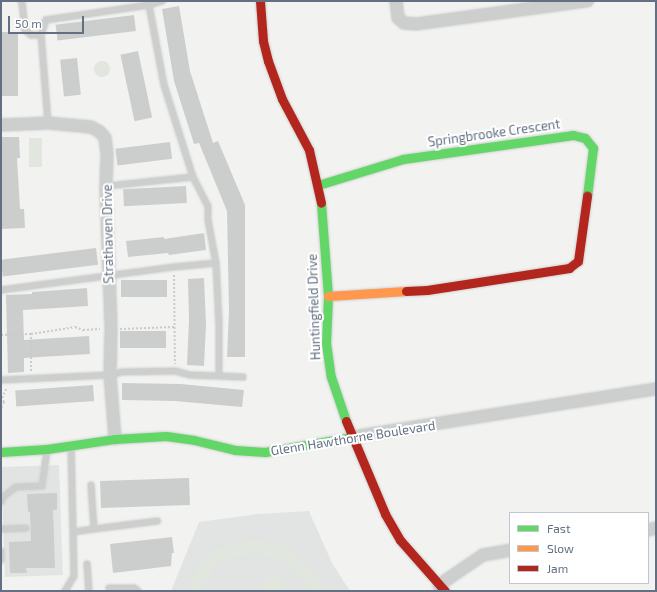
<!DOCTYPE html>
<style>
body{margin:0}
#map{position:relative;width:657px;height:592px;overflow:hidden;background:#f2f3f0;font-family:"Exo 2",sans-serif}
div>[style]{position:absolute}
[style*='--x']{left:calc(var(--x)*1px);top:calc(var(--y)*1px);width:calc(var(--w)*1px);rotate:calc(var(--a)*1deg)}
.built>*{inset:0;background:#e2e4e3;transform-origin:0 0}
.green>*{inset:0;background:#e1e6df;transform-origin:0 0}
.round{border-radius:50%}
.building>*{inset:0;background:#cccece;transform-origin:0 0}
.path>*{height:2px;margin-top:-1px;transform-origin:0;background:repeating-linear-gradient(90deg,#c9cacb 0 2px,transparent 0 4px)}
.roads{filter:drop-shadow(0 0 1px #ced0d0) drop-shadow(0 0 1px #ced0d0)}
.lane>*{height:6px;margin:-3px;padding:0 3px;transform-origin:3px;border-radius:3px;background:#cdcece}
.street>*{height:12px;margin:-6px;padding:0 6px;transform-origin:6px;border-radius:6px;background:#cdcece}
.fast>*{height:9px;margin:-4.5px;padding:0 4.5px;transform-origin:4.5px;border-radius:4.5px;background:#63d668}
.slow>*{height:9px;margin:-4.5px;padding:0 4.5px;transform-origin:4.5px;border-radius:4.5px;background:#ff974d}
.jam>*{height:9px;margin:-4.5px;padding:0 4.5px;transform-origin:4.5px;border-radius:4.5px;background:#b3261e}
span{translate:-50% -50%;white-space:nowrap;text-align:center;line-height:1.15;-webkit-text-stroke:4px #fff;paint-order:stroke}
.street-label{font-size:13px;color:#627081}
.frame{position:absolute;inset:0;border:2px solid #627081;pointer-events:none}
.legend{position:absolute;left:509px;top:512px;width:140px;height:72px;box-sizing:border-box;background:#fff;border:1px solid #c0c6cd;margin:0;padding:5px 7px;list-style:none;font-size:12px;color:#627081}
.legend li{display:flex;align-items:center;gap:8px;height:20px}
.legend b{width:20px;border:1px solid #c0c6cd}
.scale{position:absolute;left:8px;top:16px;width:76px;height:18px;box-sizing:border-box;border:2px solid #627081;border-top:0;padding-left:5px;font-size:12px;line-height:14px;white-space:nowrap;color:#627081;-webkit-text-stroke:3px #fff;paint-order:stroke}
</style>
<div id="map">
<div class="built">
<div style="left:59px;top:465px;width:110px;height:58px;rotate:88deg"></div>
<div style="clip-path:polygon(309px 511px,332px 563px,350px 591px,171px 591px,199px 522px,257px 514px)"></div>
</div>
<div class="green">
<div class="round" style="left:94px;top:61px;width:16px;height:16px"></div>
<div style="left:29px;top:138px;width:13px;height:29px"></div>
<div style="clip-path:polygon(257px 540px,283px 546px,300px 559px,329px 591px,312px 591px,285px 563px,276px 558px,255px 553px,236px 556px,222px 562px,211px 572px,202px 586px,201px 591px,189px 591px,192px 580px,198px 568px,219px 548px,235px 543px)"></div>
<div style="clip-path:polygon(273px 572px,292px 591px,253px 591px)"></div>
</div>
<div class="building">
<div style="clip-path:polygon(179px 6px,190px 71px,213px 143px,218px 141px,245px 205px,245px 357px,227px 357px,229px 311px,227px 211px,199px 143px,194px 144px,174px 81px,162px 9px)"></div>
<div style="left:134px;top:15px;width:16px;height:79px;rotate:83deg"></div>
<div style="left:1px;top:32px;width:17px;height:64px"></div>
<div style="left:138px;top:51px;width:68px;height:18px;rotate:78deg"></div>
<div style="left:77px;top:58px;width:37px;height:17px;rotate:84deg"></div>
<div style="clip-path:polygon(1px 137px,19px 137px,20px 158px,17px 158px,20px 209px,24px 209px,25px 228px,1px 229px)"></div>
<div style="left:170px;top:142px;width:17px;height:55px;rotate:83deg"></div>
<div style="left:186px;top:186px;width:17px;height:63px;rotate:87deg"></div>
<div style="clip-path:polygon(204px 233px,206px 250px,169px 255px,168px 253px,128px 257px,126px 241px,164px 237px,164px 239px)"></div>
<div style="left:96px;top:248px;width:17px;height:96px;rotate:83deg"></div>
<div style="clip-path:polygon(204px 278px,206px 324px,204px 366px,187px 365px,189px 320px,188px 279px)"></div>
<div style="left:167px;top:280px;width:17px;height:46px;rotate:90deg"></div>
<div style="clip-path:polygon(87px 288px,88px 306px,23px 310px,24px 340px,89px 336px,90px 354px,24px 358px,24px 372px,8px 373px,6px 295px,32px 294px,32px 292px)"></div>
<div style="left:120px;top:331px;width:46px;height:17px"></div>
<div style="clip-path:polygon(122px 383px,181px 384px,244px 390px,242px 407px,175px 401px,122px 400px)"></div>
<div style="left:93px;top:385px;width:16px;height:78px;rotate:86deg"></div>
<div style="left:189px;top:478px;width:27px;height:89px;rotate:88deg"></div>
<div style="clip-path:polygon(57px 493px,57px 510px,53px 510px,55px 568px,26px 568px,27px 573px,10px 573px,9px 542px,31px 541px,30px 512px,28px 512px,27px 494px)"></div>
<div style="clip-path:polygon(172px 537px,174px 553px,172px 553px,171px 566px,113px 573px,110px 544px)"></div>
</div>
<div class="path">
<div style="--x:174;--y:275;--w:89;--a:89.4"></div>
<div style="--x:120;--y:329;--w:55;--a:-2.1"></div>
<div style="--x:1;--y:335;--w:30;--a:-2"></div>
<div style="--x:31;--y:334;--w:45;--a:-9"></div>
<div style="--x:75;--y:327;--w:9;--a:21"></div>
<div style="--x:83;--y:330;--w:17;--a:-3"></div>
<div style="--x:31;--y:371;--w:37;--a:-90"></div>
<div style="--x:1;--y:397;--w:6;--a:59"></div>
<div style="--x:4;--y:402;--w:7;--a:117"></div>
<div style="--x:2;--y:398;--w:12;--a:-66"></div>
</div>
<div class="roads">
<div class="lane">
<div style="--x:21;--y:1;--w:1;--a:45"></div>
<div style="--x:22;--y:2;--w:28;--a:84"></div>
<div style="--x:25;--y:30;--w:8;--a:40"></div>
<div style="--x:31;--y:35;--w:10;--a:0"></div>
<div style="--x:149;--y:5;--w:81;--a:79.4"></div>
<div style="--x:164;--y:85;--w:96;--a:72.5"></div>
<div style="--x:193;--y:177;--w:33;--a:63"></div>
<div style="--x:208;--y:206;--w:14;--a:90"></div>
<div style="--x:208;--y:220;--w:44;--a:79.5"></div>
<div style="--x:216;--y:263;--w:61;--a:87.2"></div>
<div style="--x:219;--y:324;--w:52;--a:90"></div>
<div style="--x:48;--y:123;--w:88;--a:-94.5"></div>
<div style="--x:41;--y:35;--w:16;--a:-72"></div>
<div style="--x:46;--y:20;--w:104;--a:-8.3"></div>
<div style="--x:149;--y:5;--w:14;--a:-17"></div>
<div style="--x:107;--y:186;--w:86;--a:-6"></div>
<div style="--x:1;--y:290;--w:175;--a:-7.6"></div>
<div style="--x:174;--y:267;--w:42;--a:-5.4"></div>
<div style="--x:1;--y:380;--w:109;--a:-2.6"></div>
<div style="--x:110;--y:375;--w:12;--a:-14"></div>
<div style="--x:122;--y:372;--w:53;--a:-1.1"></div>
<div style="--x:175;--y:371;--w:16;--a:15"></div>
<div style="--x:190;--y:375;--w:53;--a:2.2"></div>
<div style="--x:1;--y:502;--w:5;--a:-68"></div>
<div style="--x:3;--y:497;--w:16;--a:-38"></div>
<div style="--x:16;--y:487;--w:26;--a:-2"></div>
<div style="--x:42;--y:486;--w:36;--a:-82"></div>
<div style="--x:1;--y:529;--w:25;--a:-2"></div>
<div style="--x:94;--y:529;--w:64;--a:-7.2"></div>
<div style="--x:73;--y:532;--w:21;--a:-8"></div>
<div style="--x:94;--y:529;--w:44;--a:-93.9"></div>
<div style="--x:1;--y:551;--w:9;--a:90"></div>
<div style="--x:87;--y:564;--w:27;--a:86"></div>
<div style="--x:109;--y:588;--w:25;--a:0"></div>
<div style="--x:134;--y:588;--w:5;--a:37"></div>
<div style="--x:65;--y:591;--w:17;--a:-59"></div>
<div style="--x:74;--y:576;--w:130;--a:-91.3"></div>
</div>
<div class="street">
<div style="--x:396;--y:1;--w:17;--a:83"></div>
<div style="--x:398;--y:18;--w:8;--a:40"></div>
<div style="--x:404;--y:23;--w:12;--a:5"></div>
<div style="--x:416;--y:24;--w:173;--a:-7.7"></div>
<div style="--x:1;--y:125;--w:47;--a:-2.4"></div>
<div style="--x:48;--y:123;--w:43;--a:5.3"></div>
<div style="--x:91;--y:127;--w:10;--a:29"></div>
<div style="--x:100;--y:132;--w:8;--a:50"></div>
<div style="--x:105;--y:138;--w:17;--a:83"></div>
<div style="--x:107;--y:155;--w:35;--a:92"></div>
<div style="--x:106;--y:190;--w:139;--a:87.9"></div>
<div style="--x:111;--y:329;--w:46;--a:91.2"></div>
<div style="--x:110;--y:375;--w:64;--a:85.5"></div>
<div style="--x:352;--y:437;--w:308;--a:-9"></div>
<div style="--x:648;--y:530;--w:8;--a:-14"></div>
<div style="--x:439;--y:585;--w:53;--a:-34.3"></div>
<div style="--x:483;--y:555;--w:27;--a:-10"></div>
</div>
<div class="fast">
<div style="--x:318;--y:185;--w:89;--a:-17"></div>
<div style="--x:403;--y:159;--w:172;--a:-8"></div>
<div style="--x:573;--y:135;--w:12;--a:14"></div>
<div style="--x:585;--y:138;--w:13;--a:51"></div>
<div style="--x:593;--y:148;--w:48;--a:97.1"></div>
<div style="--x:321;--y:203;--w:93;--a:85.7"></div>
<div style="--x:328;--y:296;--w:47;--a:92.4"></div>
<div style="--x:326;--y:343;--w:34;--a:82"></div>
<div style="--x:331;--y:377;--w:46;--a:71.2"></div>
<div style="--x:1;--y:452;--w:46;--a:-3.7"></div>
<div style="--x:47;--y:449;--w:69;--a:-8.4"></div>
<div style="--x:115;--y:439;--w:51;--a:-3.4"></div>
<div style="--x:166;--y:436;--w:28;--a:8"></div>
<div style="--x:194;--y:440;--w:42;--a:13.7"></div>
<div style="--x:235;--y:450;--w:30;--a:4"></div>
<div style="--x:265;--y:452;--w:88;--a:-9.8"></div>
</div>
<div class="slow">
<div style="--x:328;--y:296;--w:78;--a:-3.7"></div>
</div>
<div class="jam">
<div style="--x:260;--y:1;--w:40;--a:85.7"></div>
<div style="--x:263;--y:41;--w:21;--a:76"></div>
<div style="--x:268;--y:61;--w:40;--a:69.8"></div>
<div style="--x:282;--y:99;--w:58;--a:62.1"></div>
<div style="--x:309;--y:150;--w:54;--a:77.2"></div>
<div style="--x:406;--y:291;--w:21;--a:-3"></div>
<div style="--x:427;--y:290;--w:144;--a:-8.8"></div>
<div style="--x:569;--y:268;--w:11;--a:-38"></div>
<div style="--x:578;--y:261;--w:66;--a:-82.1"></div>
<div style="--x:346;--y:421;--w:101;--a:67.2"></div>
<div style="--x:385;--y:514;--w:30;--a:60"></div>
<div style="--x:400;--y:540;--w:68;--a:48.6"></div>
</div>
</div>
<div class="street-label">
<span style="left:494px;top:133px;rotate:-8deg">Springbrooke Crescent</span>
<span style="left:108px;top:234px;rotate:-91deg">Strathaven Drive</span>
<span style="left:314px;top:307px;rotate:-92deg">Huntingfield Drive</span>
<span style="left:353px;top:438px;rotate:-9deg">Glenn Hawthorne Boulevard</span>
</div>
<div class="frame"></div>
<ul class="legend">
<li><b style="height:5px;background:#63d668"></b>Fast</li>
<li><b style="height:5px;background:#ff974d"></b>Slow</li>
<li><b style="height:5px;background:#b3261e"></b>Jam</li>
</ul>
<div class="scale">50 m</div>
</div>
